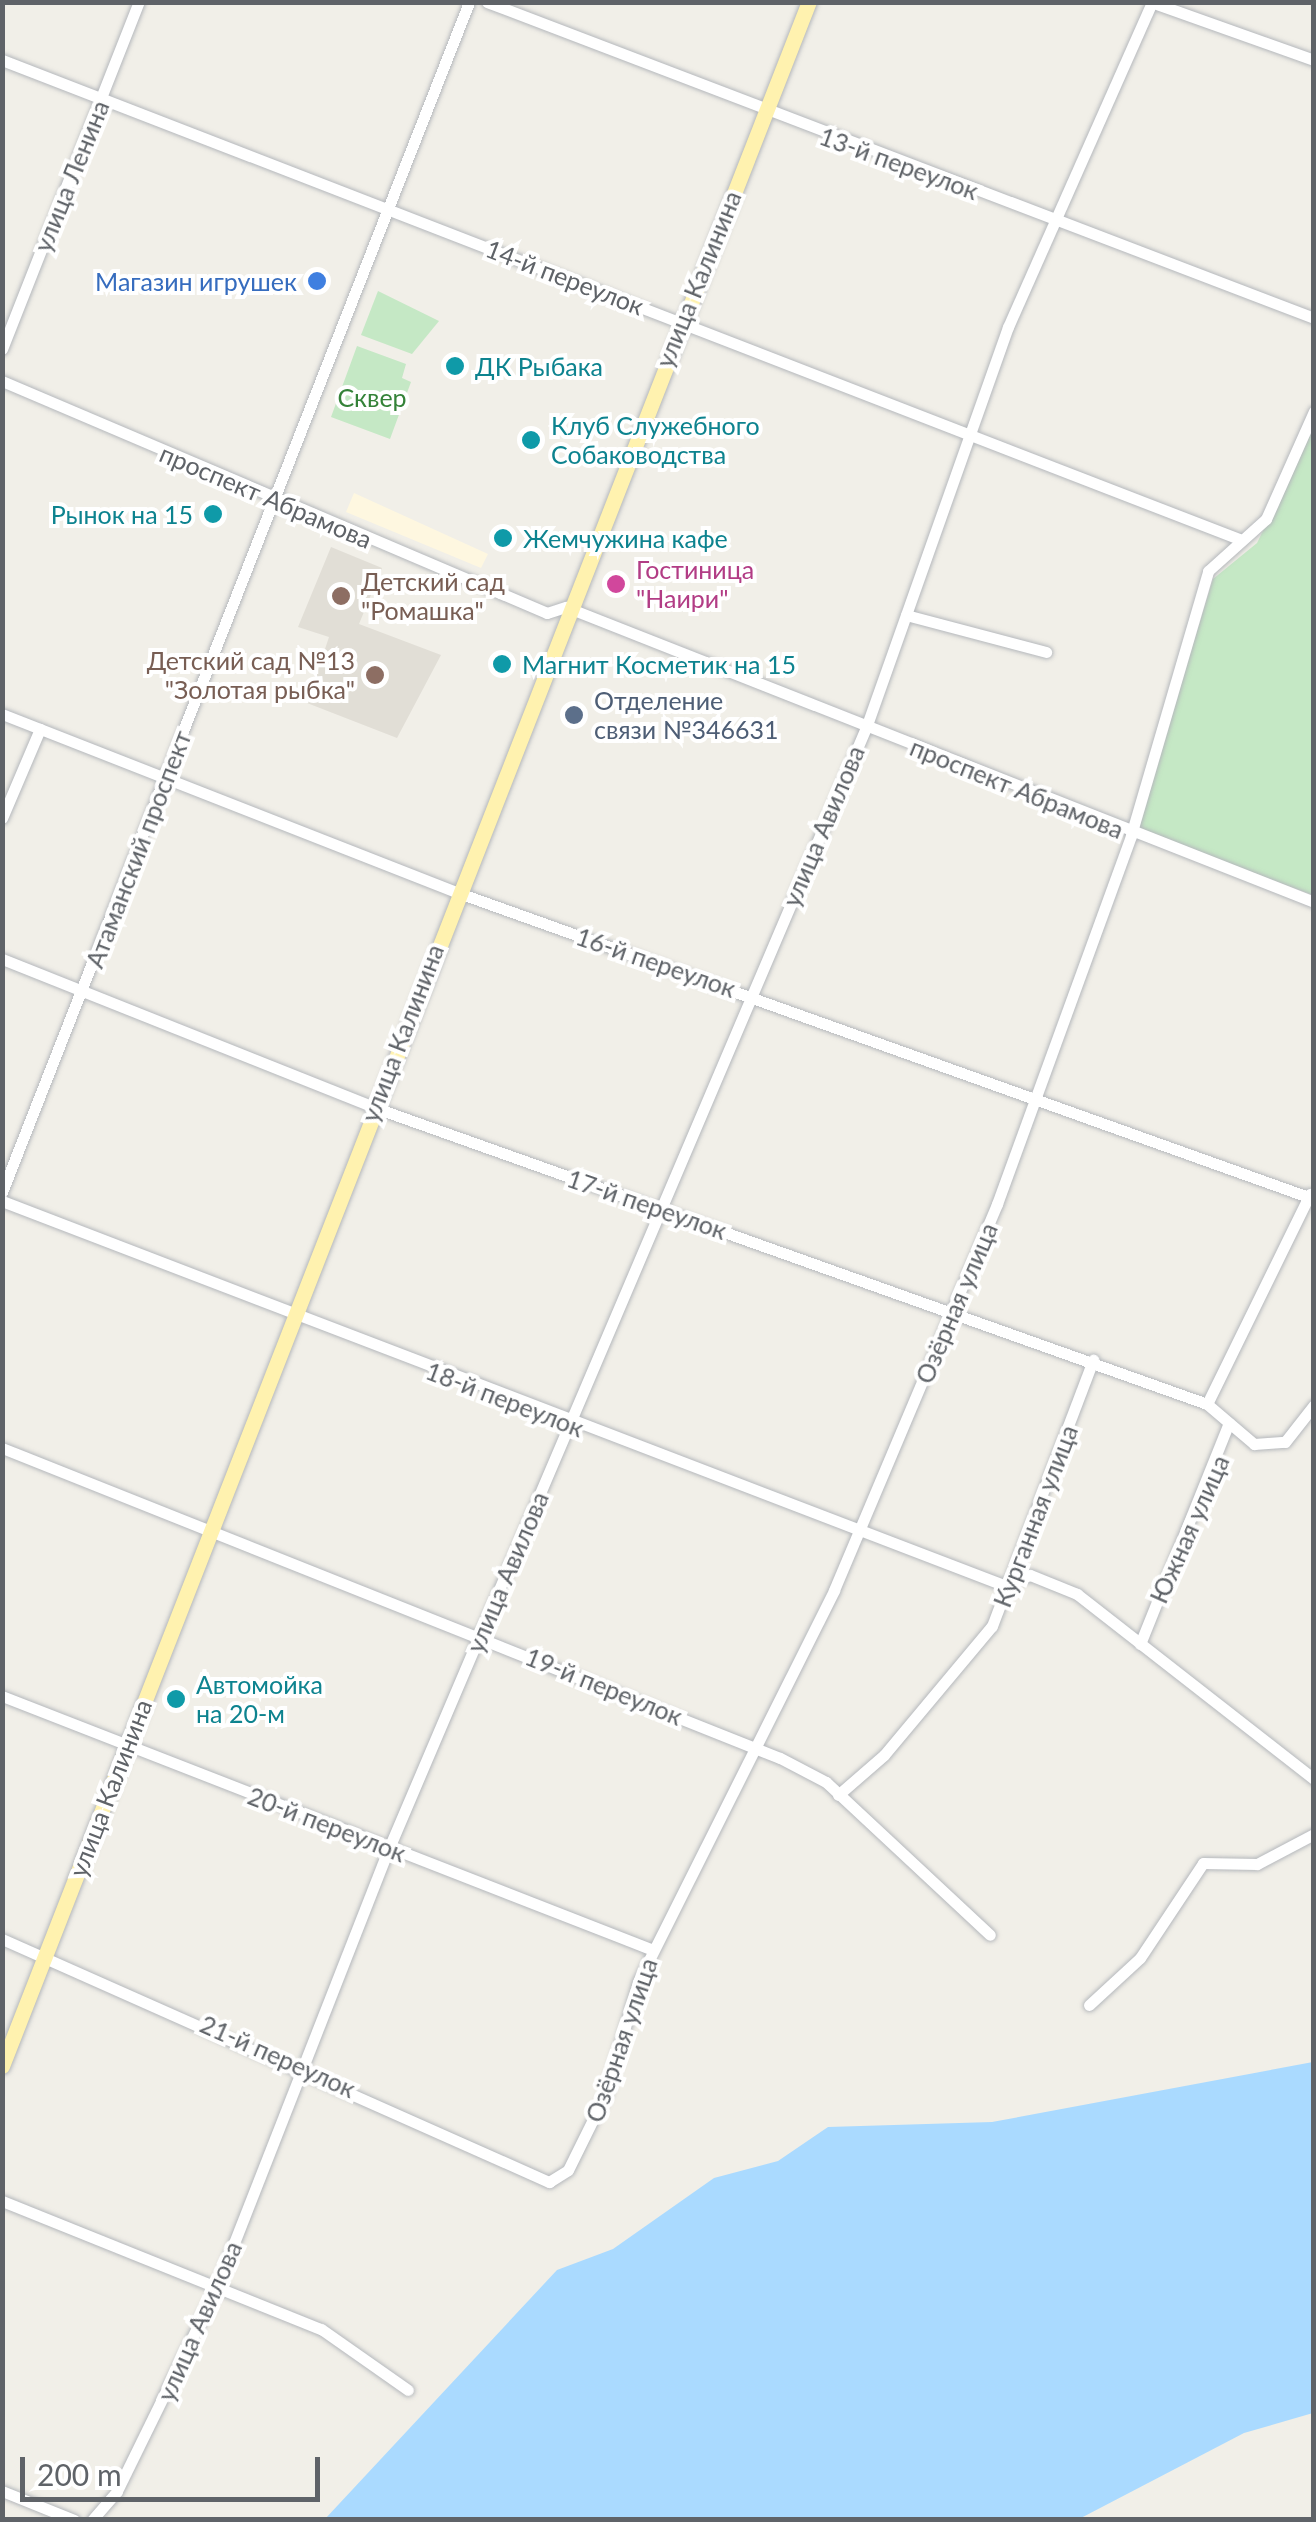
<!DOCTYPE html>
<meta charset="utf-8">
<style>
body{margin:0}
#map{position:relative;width:1316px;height:2522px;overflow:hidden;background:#f1efe8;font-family:Lato,sans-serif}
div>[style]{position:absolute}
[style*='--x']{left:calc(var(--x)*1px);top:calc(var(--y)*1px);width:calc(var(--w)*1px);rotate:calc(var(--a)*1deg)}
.commercial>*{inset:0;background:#fef7e0}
.education>*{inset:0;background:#e1ded6}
.green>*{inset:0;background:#c5e8c5}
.water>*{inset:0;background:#aadaff}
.roads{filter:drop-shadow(0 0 2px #b5b8bc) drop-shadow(0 0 2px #b5b8bc)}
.minor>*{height:11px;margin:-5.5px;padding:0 5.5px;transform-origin:5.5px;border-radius:5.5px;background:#fff}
.major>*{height:15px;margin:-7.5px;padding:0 7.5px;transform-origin:7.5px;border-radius:7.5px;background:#fff2af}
.dots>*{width:28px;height:28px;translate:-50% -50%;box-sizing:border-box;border:5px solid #fff;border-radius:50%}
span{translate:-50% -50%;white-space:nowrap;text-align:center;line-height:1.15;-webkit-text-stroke:8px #fff;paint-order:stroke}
.street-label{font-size:25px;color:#5f6368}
.shop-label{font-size:25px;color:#366cbe}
.right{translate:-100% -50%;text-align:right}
.culture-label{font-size:25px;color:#0d838f}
.left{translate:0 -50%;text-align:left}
.park-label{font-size:25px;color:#348238}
.hotel-label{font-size:25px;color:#b23c85}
.education-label{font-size:25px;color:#785e54}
.service-label{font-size:25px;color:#4e5e75}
.frame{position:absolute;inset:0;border:5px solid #5f6368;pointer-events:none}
.scale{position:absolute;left:20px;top:2457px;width:300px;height:45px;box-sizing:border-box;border:5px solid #5f6368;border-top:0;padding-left:12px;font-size:30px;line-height:35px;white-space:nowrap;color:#5f6368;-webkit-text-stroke:8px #fff;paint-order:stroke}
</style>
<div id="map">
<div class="commercial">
<div style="clip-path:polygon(354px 493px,488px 554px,481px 568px,346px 512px)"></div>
</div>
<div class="education">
<div style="clip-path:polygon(331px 547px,382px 568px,359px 624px,441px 655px,397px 738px,307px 703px,329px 637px,298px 627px)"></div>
</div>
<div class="green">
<div style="clip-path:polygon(378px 291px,439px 321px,412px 354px,361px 335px)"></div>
<div style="clip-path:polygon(357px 346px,406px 364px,402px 378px,411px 382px,390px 439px,331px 417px)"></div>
<div style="clip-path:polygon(1313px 429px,1313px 895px,1136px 830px,1213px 579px,1257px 543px)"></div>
</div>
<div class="water">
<div style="clip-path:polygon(1313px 2062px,1313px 2413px,1244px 2433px,1079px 2519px,325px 2519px,557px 2270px,613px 2249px,714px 2178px,778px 2161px,828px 2127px,992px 2122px)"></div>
</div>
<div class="roads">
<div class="minor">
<div style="--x:487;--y:2;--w:885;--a:20.91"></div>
<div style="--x:1151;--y:2;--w:173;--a:19.6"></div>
<div style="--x:2;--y:60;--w:1327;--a:21.17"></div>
<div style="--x:2;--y:349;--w:373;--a:-68.5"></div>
<div style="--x:2;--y:381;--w:592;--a:23.06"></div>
<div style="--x:547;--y:613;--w:20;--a:-18"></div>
<div style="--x:566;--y:607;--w:804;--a:21.52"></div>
<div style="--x:906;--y:615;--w:145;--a:14.8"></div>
<div style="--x:2;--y:714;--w:488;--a:21.4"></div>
<div style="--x:456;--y:892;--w:911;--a:19.69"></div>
<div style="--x:2;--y:818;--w:97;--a:-66.9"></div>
<div style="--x:2;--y:959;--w:399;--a:21.7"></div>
<div style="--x:373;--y:1107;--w:885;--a:19.6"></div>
<div style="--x:1207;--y:1404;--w:62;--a:40.4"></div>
<div style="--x:1254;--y:1444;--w:31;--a:-4"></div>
<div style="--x:1285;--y:1442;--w:47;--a:-51.9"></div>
<div style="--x:2;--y:1192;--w:1278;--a:-68.57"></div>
<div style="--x:2;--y:1201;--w:1081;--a:20.98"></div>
<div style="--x:1207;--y:1404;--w:234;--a:-63.9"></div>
<div style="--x:2;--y:1448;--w:837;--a:21.73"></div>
<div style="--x:780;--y:1758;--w:52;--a:27.6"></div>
<div style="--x:826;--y:1782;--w:224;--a:43"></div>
<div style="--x:1013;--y:1581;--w:18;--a:-19"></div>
<div style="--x:1030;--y:1575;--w:51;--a:22"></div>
<div style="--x:1077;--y:1594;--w:301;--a:38"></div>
<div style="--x:1140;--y:1644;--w:238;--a:-68.1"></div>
<div style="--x:2;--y:1696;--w:699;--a:21.31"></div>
<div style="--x:838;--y:1795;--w:61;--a:-41"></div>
<div style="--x:884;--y:1755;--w:168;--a:-50.1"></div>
<div style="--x:992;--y:1626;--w:285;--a:-69.2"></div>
<div style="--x:2;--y:1939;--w:599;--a:23.95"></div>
<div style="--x:549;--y:2182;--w:22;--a:-32"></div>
<div style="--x:568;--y:2170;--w:86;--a:-63.7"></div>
<div style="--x:606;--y:2093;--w:116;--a:-73.9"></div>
<div style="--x:638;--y:1982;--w:438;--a:-63.4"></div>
<div style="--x:834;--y:1590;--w:419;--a:-67.1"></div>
<div style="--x:997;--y:1204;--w:393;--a:-70"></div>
<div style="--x:1131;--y:835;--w:275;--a:-73.7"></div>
<div style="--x:1208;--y:571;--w:78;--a:-41.9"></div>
<div style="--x:1266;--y:519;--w:118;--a:-66"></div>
<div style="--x:1089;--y:2005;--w:69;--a:-42.7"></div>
<div style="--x:1140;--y:1958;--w:114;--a:-56.4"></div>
<div style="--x:1203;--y:1863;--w:54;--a:1.1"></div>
<div style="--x:1257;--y:1864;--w:64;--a:-27.8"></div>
<div style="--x:2;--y:2201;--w:344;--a:21.9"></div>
<div style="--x:321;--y:2329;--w:106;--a:35"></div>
<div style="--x:2;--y:2491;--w:78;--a:21.9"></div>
<div style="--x:92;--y:2520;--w:38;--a:-49"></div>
<div style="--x:117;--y:2491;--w:225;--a:-63.9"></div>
<div style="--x:216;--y:2289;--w:474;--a:-68.6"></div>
<div style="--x:389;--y:1848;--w:1220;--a:-66.94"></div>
<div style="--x:867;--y:725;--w:422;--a:-70.5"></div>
<div style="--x:1008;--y:327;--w:355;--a:-66.1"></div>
</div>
<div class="major">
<div style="--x:2;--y:2066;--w:2216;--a:-68.65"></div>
</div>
</div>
<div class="dots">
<div style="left:317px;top:281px;background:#3f7fe0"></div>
<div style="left:455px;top:366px;background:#0f9aa8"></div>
<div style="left:531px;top:440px;background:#0f9aa8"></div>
<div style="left:213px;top:514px;background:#0f9aa8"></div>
<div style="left:503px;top:538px;background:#0f9aa8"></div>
<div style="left:616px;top:584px;background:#d1479c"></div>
<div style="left:341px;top:596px;background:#8d6e63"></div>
<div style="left:502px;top:664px;background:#0f9aa8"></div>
<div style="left:375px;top:675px;background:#8d6e63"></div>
<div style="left:574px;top:715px;background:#5c6f8a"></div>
<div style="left:176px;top:1699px;background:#0f9aa8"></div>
</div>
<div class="street-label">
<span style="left:899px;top:163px;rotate:20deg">13-й переулок</span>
<span style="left:71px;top:176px;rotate:-68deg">улица Ленина</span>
<span style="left:565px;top:277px;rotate:21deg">14-й переулок</span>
<span style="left:698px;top:279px;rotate:-68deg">улица Калинина</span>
<span style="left:266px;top:496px;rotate:23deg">проспект Абрамова</span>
<span style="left:1017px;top:788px;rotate:22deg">проспект Абрамова</span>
<span style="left:823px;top:826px;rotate:-67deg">улица Авилова</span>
<span style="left:138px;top:849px;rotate:-69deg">Атаманский проспект</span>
<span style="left:656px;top:962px;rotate:19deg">16-й переулок</span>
<span style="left:402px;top:1033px;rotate:-69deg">улица Калинина</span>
<span style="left:647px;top:1204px;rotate:19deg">17-й переулок</span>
<span style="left:956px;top:1303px;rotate:-67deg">Озёрная улица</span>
<span style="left:505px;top:1399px;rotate:21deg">18-й переулок</span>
<span style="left:1035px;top:1516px;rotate:-69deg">Курганная улица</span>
<span style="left:1189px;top:1529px;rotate:-66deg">Южная улица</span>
<span style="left:507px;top:1572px;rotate:-67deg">улица Авилова</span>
<span style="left:604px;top:1686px;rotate:22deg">19-й переулок</span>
<span style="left:110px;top:1788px;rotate:-69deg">улица Калинина</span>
<span style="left:327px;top:1824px;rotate:21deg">20-й переулок</span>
<span style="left:621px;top:2040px;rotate:-71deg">Озёрная улица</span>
<span style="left:278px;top:2056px;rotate:24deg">21-й переулок</span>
<span style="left:199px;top:2321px;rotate:-66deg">улица Авилова</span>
</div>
<div class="shop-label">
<span class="right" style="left:297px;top:281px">Магазин игрушек</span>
</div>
<div class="culture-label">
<span class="left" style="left:475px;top:366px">ДК Рыбака</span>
<span class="left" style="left:551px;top:440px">Клуб Служебного<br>Собаководства</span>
<span class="right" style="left:193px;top:514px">Рынок на 15</span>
<span class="left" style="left:523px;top:538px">Жемчужина кафе</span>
<span class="left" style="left:522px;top:664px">Магнит Косметик на 15</span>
<span class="left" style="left:196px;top:1699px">Автомойка<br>на 20-м</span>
</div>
<div class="park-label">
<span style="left:372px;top:397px">Сквер</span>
</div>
<div class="hotel-label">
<span class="left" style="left:636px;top:584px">Гостиница<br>"Наири"</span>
</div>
<div class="education-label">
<span class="left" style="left:361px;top:596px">Детский сад<br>"Ромашка"</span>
<span class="right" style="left:355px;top:675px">Детский сад №13<br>"Золотая рыбка"</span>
</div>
<div class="service-label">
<span class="left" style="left:594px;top:715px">Отделение<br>связи №346631</span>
</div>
<div class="frame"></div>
<div class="scale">200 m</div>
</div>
